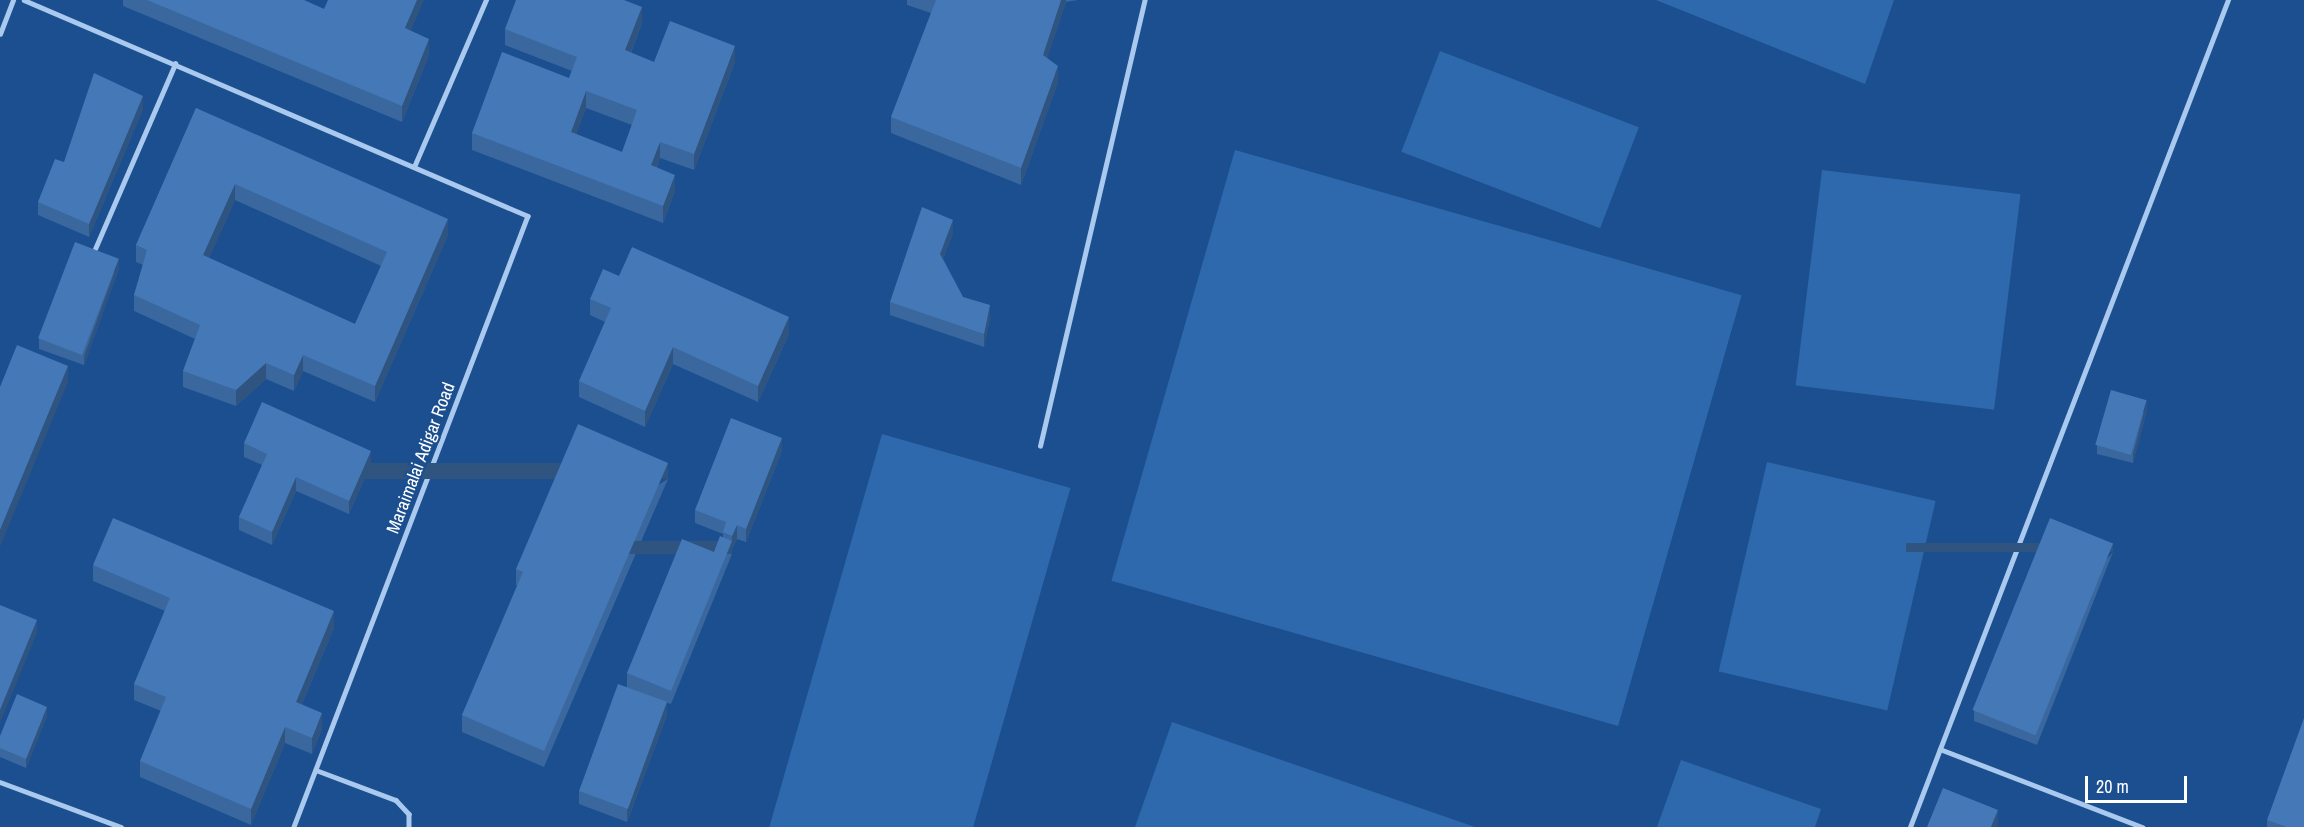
<!DOCTYPE html>
<style>
body{margin:0}
#map{position:relative;width:2304px;height:827px;overflow:hidden;background:#1b4f8f;font-family:"Archivo Narrow",sans-serif}
div>[style]{position:absolute}
[style*='--x']{left:calc(var(--x)*1px);top:calc(var(--y)*1px);width:calc(var(--w)*1px);rotate:calc(var(--a)*1deg)}
.green>*{inset:0;background:#2e69ad;transform-origin:0 0}
.service>*{height:4.5px;margin:-2.25px;padding:0 2.25px;transform-origin:2.25px;border-radius:2.25px;background:#a9c9ee}
.wall>*{inset:0;background:#3a679d}
.shaded-wall>*{inset:0;background:#305480;transform-origin:0 0}
.building>*{inset:0;background:#4478b7;transform-origin:0 0}
span{translate:-50% -50%;white-space:nowrap;text-align:center;line-height:1.15;-webkit-text-stroke:4.5px #1b4f8f;paint-order:stroke}
.street-label{font-size:18px;color:#fff}
.scale{position:absolute;left:2085px;top:776px;width:102px;height:27px;box-sizing:border-box;border:3px solid #fff;border-top:0;padding-left:8px;font-size:18px;line-height:21px;white-space:nowrap;color:#fff;-webkit-text-stroke:4px #1b4f8f;paint-order:stroke}
</style>
<div id="map">
<div class="green">
<div style="clip-path:polygon(1656px 0,1894px 0,1865px 84px)"></div>
<div style="left:1440px;top:51px;width:213px;height:108px;rotate:21deg"></div>
<div style="left:1235px;top:150px;width:527px;height:448px;rotate:16deg"></div>
<div style="left:1822px;top:170px;width:200px;height:217px;rotate:7deg"></div>
<div style="left:882px;top:434px;width:196px;height:409px;rotate:16deg"></div>
<div style="left:1767px;top:462px;width:173px;height:215px;rotate:13deg"></div>
<div style="clip-path:polygon(1172px 722px,1475px 827px,1135px 827px)"></div>
<div style="clip-path:polygon(1681px 760px,1821px 809px,1815px 827px,1657px 827px)"></div>
</div>
<div class="service">
<div style="--x:24;--y:0;--w:548;--a:23.2"></div>
<div style="--x:528;--y:216;--w:654;--a:110.96"></div>
<div style="--x:0;--y:34;--w:36;--a:-69"></div>
<div style="--x:414;--y:167;--w:182;--a:-66.7"></div>
<div style="--x:95;--y:249;--w:202;--a:-66.6"></div>
<div style="--x:1040;--y:446;--w:458;--a:-76.8"></div>
<div style="--x:1940;--y:749;--w:217;--a:21.1"></div>
<div style="--x:316;--y:770;--w:85;--a:20.6"></div>
<div style="--x:396;--y:800;--w:19;--a:47"></div>
<div style="--x:409;--y:814;--w:13;--a:90"></div>
<div style="--x:0;--y:782;--w:129;--a:20.4"></div>
<div style="--x:1910;--y:827;--w:886;--a:-68.97"></div>
</div>
<div class="wall">
<div style="clip-path:polygon(123px 0,303px 0,324px 9px,411px 31px,429px 55px,402px 122px,123px 6px)"></div>
<div style="clip-path:polygon(907px 0,1078px 0,1066px 2px,1047px 58px,1058px 82px,1021px 185px,891px 133px,891px 117px,931px 13px,907px 5px)"></div>
<div style="clip-path:polygon(evenodd,642px 23px,631px 53px,654px 62px,735px 62px,694px 170px,660px 158px,657px 167px,675px 191px,663px 223px,472px 150px,472px 133px,569px 78px,572px 71px,505px 45px,505px 29px,642px 23px,586px 108px,632px 125px,622px 152px,576px 134px,586px 108px)"></div>
<div style="clip-path:polygon(evenodd,196px 108px,448px 235px,375px 402px,303px 371px,294px 391px,266px 379px,236px 406px,183px 387px,183px 371px,195px 339px,134px 311px,134px 295px,143px 265px,136px 262px,136px 245px,196px 108px,235px 200px,381px 266px,355px 324px,209px 258px,235px 200px)"></div>
<div style="clip-path:polygon(143px 109px,89px 237px,38px 215px,38px 202px,64px 162px)"></div>
<div style="clip-path:polygon(953px 233px,943px 259px,963px 297px,990px 318px,984px 347px,890px 315px,890px 302px)"></div>
<div style="clip-path:polygon(119px 268px,84px 365px,39px 349px,39px 339px)"></div>
<div style="clip-path:polygon(619px 276px,789px 334px,758px 402px,673px 364px,645px 427px,579px 397px,579px 381px,605px 322px,590px 315px,590px 299px)"></div>
<div style="clip-path:polygon(2147px 410px,2133px 463px,2097px 454px,2097px 445px)"></div>
<div style="clip-path:polygon(244px 443px,371px 464px,349px 514px,296px 491px,272px 545px,239px 530px,239px 517px,262px 465px,244px 457px)"></div>
<div style="clip-path:polygon(782px 451px,746px 542px,737px 539px,732px 549px,732px 554px,671px 704px,667px 703px,667px 715px,627px 822px,579px 804px,579px 791px,627px 686px,627px 673px,714px 552px,723px 537px,723px 534px,695px 523px,695px 510px)"></div>
<div style="clip-path:polygon(668px 479px,544px 767px,462px 732px,462px 715px,517px 586px,516px 585px,516px 569px)"></div>
<div style="clip-path:polygon(2113px 552px,2037px 745px,1974px 721px,1974px 711px)"></div>
<div style="clip-path:polygon(93px 565px,334px 628px,302px 704px,322px 729px,312px 754px,285px 743px,251px 825px,140px 777px,140px 761px,161px 711px,134px 700px,134px 684px,165px 611px,93px 581px)"></div>
<div style="clip-path:polygon(47px 716px,26px 768px,0 757px,0 736px)"></div>
<div style="clip-path:polygon(2267px 820px,2304px 827px,2267px 827px)"></div>
</div>
<div class="shaded-wall">
<div style="clip-path:polygon(417px 0,424px 0,405px 45px,405px 28px)"></div>
<div style="clip-path:polygon(1061px 0,1066px 0,1066px 2px,1043px 71px,1043px 55px)"></div>
<div style="clip-path:polygon(642px 7px,642px 23px,625px 67px,625px 50px)"></div>
<div style="clip-path:polygon(429px 39px,429px 55px,402px 122px,402px 106px)"></div>
<div style="clip-path:polygon(735px 46px,735px 62px,694px 170px,694px 154px)"></div>
<div style="clip-path:polygon(1058px 66px,1058px 82px,1021px 185px,1021px 168px)"></div>
<div style="clip-path:polygon(586px 91px,586px 108px,571px 149px,571px 132px)"></div>
<div style="clip-path:polygon(143px 96px,143px 109px,89px 237px,89px 224px)"></div>
<div style="clip-path:polygon(660px 142px,660px 158px,651px 181px,651px 165px)"></div>
<div style="clip-path:polygon(675px 175px,675px 191px,663px 223px,663px 206px)"></div>
<div style="clip-path:polygon(235px 184px,235px 200px,203px 272px,203px 255px)"></div>
<div style="clip-path:polygon(448px 219px,448px 235px,375px 402px,375px 386px)"></div>
<div style="clip-path:polygon(953px 220px,953px 233px,940px 267px,940px 254px)"></div>
<div style="clip-path:polygon(119px 259px,119px 268px,84px 365px,84px 356px)"></div>
<div style="clip-path:polygon(990px 305px,990px 318px,984px 347px,984px 334px)"></div>
<div style="clip-path:polygon(789px 317px,789px 334px,758px 402px,758px 386px)"></div>
<div style="clip-path:polygon(673px 347px,673px 364px,645px 427px,645px 411px)"></div>
<div style="clip-path:polygon(303px 355px,303px 371px,294px 391px,294px 375px)"></div>
<div style="clip-path:polygon(266px 363px,266px 379px,236px 406px,236px 390px)"></div>
<div style="clip-path:polygon(68px 366px,68px 382px,0 547px,0 530px)"></div>
<div style="clip-path:polygon(2147px 400px,2147px 410px,2133px 463px,2133px 454px)"></div>
<div style="clip-path:polygon(782px 438px,782px 451px,746px 542px,746px 529px)"></div>
<div style="clip-path:polygon(371px 451px,371px 464px,349px 514px,349px 501px)"></div>
<div style="left:668px;top:463px;width:16px;height:314px;rotate:90deg"></div>
<div style="clip-path:polygon(296px 477px,296px 491px,272px 545px,272px 532px)"></div>
<div style="clip-path:polygon(737px 525px,737px 539px,732px 549px,732px 536px)"></div>
<div style="left:732px;top:541px;width:13px;height:162px;rotate:90deg"></div>
<div style="left:2113px;top:543px;width:9px;height:207px;rotate:90deg"></div>
<div style="clip-path:polygon(334px 611px,334px 628px,296px 718px,296px 702px)"></div>
<div style="clip-path:polygon(37px 620px,37px 633px,0 723px,0 710px)"></div>
<div style="clip-path:polygon(667px 702px,667px 715px,627px 822px,627px 809px)"></div>
<div style="clip-path:polygon(47px 707px,47px 716px,26px 768px,26px 759px)"></div>
<div style="clip-path:polygon(322px 713px,322px 729px,312px 754px,312px 738px)"></div>
<div style="clip-path:polygon(285px 727px,285px 743px,251px 825px,251px 809px)"></div>
<div style="clip-path:polygon(1998px 810px,1998px 824px,1997px 827px,1991px 827px)"></div>
</div>
<div class="building">
<div style="clip-path:polygon(147px 0,304px 0,324px 9px,328px 0,417px 0,405px 28px,429px 39px,402px 106px)"></div>
<div style="clip-path:polygon(evenodd,516px 0,624px 0,642px 7px,625px 50px,654px 62px,670px 21px,735px 46px,694px 154px,660px 142px,651px 165px,675px 175px,663px 206px,472px 133px,502px 52px,569px 78px,577px 57px,505px 29px,516px 0,586px 91px,637px 110px,622px 152px,571px 132px,586px 91px)"></div>
<div style="clip-path:polygon(936px 0,1061px 0,1043px 55px,1058px 66px,1021px 168px,891px 117px)"></div>
<div style="clip-path:polygon(94px 73px,143px 96px,89px 224px,38px 202px,55px 159px,64px 162px)"></div>
<div style="clip-path:polygon(evenodd,196px 108px,448px 219px,375px 386px,303px 355px,294px 375px,266px 363px,236px 390px,183px 371px,200px 325px,134px 295px,147px 250px,136px 245px,196px 108px,235px 184px,387px 252px,355px 324px,203px 255px,235px 184px)"></div>
<div style="clip-path:polygon(922px 207px,953px 220px,940px 254px,963px 297px,990px 305px,984px 334px,890px 302px)"></div>
<div style="left:75px;top:242px;width:47px;height:103px;rotate:21deg"></div>
<div style="clip-path:polygon(632px 247px,789px 317px,758px 386px,673px 347px,645px 411px,579px 381px,611px 308px,590px 299px,603px 269px,619px 276px)"></div>
<div style="clip-path:polygon(17px 345px,68px 366px,0 530px,0 387px)"></div>
<div style="left:2111px;top:390px;width:37px;height:57px;rotate:16deg"></div>
<div style="clip-path:polygon(262px 402px,371px 451px,349px 501px,296px 477px,272px 532px,239px 517px,267px 454px,244px 443px)"></div>
<div style="clip-path:polygon(731px 418px,782px 438px,746px 529px,737px 525px,732px 536px,723px 532px,726px 522px,695px 510px)"></div>
<div style="clip-path:polygon(578px 424px,668px 463px,544px 751px,462px 715px,523px 572px,516px 569px)"></div>
<div style="clip-path:polygon(113px 518px,334px 611px,296px 702px,322px 713px,312px 738px,285px 727px,251px 809px,140px 761px,166px 697px,134px 684px,170px 598px,93px 565px)"></div>
<div style="left:2050px;top:518px;width:68px;height:207px;rotate:22deg"></div>
<div style="clip-path:polygon(720px 536px,732px 541px,671px 691px,627px 673px,682px 539px,714px 552px)"></div>
<div style="clip-path:polygon(0 605px,37px 620px,0 710px)"></div>
<div style="left:618px;top:684px;width:52px;height:114px;rotate:20deg"></div>
<div style="clip-path:polygon(17px 694px,47px 707px,26px 759px,0 748px,0 736px)"></div>
<div style="clip-path:polygon(2304px 718px,2304px 827px,2287px 827px,2267px 820px)"></div>
<div style="clip-path:polygon(1943px 788px,1998px 810px,1991px 827px,1927px 827px)"></div>
</div>
<div class="street-label">
<span style="left:421px;top:458px;rotate:-69deg">Maraimalai Adigar Road</span>
</div>
<div class="scale">20 m</div>
</div>
